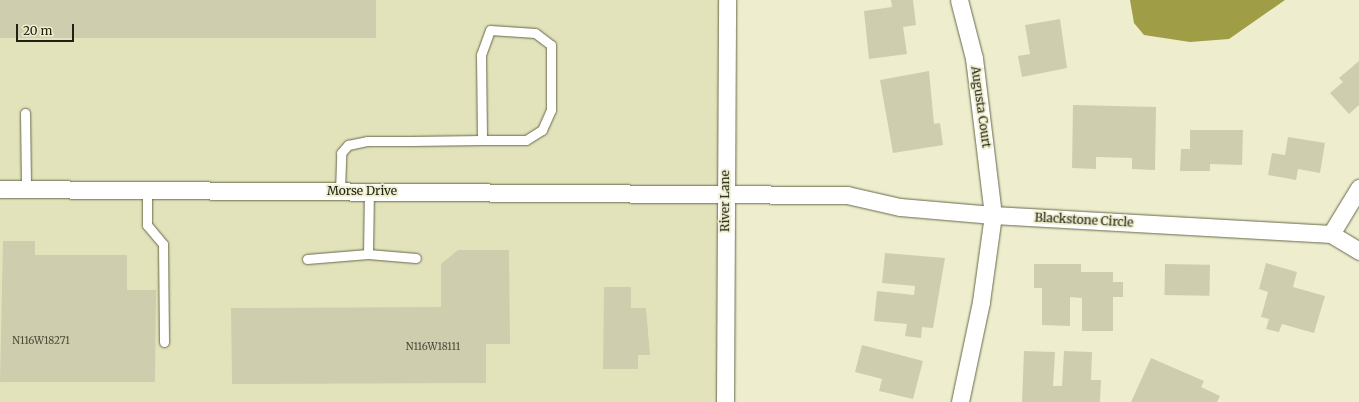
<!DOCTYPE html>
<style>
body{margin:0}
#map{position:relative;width:1359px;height:402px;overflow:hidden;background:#eeeece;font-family:Merriweather,serif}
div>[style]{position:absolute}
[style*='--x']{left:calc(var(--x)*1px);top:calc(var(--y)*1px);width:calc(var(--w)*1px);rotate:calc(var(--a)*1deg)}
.built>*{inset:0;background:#e3e3bb;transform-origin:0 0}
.water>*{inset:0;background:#9f9d46}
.building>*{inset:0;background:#ceceaf;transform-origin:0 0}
.roads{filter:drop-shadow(0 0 1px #68684c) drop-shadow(0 0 1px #68684c)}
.lane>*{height:9px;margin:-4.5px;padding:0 4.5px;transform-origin:4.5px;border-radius:4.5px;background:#fff}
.street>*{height:17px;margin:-8.5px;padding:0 8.5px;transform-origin:8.5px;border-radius:8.5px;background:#fff}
span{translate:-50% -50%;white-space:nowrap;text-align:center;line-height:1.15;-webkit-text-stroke:3.5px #eeeece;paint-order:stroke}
.number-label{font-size:10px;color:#4c4c3b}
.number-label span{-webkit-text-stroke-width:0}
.street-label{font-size:12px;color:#202014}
.scale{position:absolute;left:16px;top:24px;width:58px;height:18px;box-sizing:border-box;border:2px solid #202014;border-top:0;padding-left:5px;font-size:12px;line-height:14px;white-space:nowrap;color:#202014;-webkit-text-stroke:3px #eeeece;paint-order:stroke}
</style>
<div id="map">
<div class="built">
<div style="left:0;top:0;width:727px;height:402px"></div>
</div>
<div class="water">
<div style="clip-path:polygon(1130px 0,1285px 0,1229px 39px,1190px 42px,1144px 35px,1134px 23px)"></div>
</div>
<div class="building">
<div style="left:0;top:0;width:376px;height:38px"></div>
<div style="clip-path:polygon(891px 0,913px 0,916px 25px,903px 27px,907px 54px,869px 59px,864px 11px,892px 7px)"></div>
<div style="clip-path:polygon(1060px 19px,1067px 68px,1022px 77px,1018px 56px,1030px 54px,1025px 25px)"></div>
<div style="clip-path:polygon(1359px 61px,1359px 105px,1349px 114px,1330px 93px,1343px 82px,1339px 78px)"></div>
<div style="clip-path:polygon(929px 71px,934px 124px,940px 123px,943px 145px,893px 153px,880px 80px)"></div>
<div style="clip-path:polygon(1073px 105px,1156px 107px,1155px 170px,1132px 169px,1132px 158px,1096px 157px,1096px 169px,1072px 168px)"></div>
<div style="clip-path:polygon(1190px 130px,1243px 130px,1242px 165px,1210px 164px,1210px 171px,1180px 171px,1181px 149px,1190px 149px)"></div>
<div style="clip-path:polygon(1288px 137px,1325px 143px,1320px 173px,1298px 169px,1296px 180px,1268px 175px,1272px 153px,1285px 155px)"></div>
<div style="clip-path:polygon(3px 241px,35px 241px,35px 255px,127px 255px,127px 290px,156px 290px,155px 382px,0 382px)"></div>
<div style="clip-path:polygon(458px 250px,509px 250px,510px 344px,486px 344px,486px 383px,232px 384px,231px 308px,441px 307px,441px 264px)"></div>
<div style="clip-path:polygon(885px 253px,945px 258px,933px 328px,922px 327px,921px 338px,905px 336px,907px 324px,874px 321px,877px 291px,914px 295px,915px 286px,882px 283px)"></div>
<div style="clip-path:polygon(1266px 263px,1297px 272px,1293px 287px,1325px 296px,1314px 333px,1282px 324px,1279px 332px,1266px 329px,1269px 319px,1261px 317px,1268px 292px,1259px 289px)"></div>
<div style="clip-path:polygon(1034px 264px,1081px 264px,1081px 272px,1113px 272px,1113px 282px,1123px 282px,1123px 297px,1113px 297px,1113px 331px,1082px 331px,1082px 298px,1070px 297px,1070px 326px,1042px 325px,1042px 288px,1034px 288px)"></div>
<div style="left:1165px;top:264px;width:45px;height:31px;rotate:1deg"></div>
<div style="clip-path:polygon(604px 287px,631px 287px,631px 308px,646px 308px,650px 355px,638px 355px,638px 369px,603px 369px)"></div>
<div style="clip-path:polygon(862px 345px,923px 361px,913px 399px,879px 391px,882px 379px,855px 372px)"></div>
<div style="clip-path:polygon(1024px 351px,1055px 352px,1053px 386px,1062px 386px,1064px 351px,1092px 352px,1091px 380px,1101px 380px,1100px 402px,1022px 402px)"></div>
<div style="clip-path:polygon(1151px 358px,1204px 381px,1201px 387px,1220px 396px,1217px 402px,1131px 402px)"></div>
</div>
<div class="roads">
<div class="lane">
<div style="--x:25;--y:113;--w:76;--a:89.2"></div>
<div style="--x:147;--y:190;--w:35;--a:90"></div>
<div style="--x:147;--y:225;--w:25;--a:50"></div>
<div style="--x:163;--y:244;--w:98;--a:89.4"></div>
<div style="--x:340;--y:191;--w:38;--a:-88"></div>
<div style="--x:341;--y:153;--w:11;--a:-49"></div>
<div style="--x:348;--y:145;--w:19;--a:-12"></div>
<div style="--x:367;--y:141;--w:44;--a:0"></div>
<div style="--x:411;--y:141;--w:71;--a:-0.8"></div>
<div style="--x:482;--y:140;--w:44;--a:0"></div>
<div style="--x:526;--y:140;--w:19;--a:-32"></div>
<div style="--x:542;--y:130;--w:22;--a:-66"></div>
<div style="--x:551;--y:110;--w:65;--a:-90"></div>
<div style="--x:551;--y:45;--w:20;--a:-143"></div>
<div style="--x:535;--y:33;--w:45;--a:-176.2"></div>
<div style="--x:490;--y:30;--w:27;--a:110"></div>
<div style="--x:481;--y:55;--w:85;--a:89.3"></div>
<div style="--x:368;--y:254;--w:48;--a:4.8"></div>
<div style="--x:307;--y:259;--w:61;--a:-4.7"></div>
<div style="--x:368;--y:254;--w:63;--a:-89.1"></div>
</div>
<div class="street">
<div style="--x:959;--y:0;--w:60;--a:75.5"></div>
<div style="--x:974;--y:58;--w:158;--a:83.1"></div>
<div style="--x:993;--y:215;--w:88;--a:97.9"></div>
<div style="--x:981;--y:302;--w:102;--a:101.9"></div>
<div style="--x:0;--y:189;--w:847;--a:0.41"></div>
<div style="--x:847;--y:195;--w:54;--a:12.8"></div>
<div style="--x:900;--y:207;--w:93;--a:4.9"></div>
<div style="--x:993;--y:215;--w:339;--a:3.2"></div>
<div style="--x:1331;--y:234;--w:33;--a:31"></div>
<div style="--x:1331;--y:234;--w:54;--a:-58.7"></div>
<div style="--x:725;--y:402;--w:402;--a:-89.7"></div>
</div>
</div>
<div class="number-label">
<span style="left:41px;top:341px">N116W18271</span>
<span style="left:433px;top:347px">N116W18111</span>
</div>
<div class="street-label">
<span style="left:981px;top:107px;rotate:82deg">Augusta Court</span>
<span style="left:362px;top:191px">Morse Drive</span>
<span style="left:725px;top:201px;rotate:-90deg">River Lane</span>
<span style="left:1084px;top:220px;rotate:3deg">Blackstone Circle</span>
</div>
<div class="scale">20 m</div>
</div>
